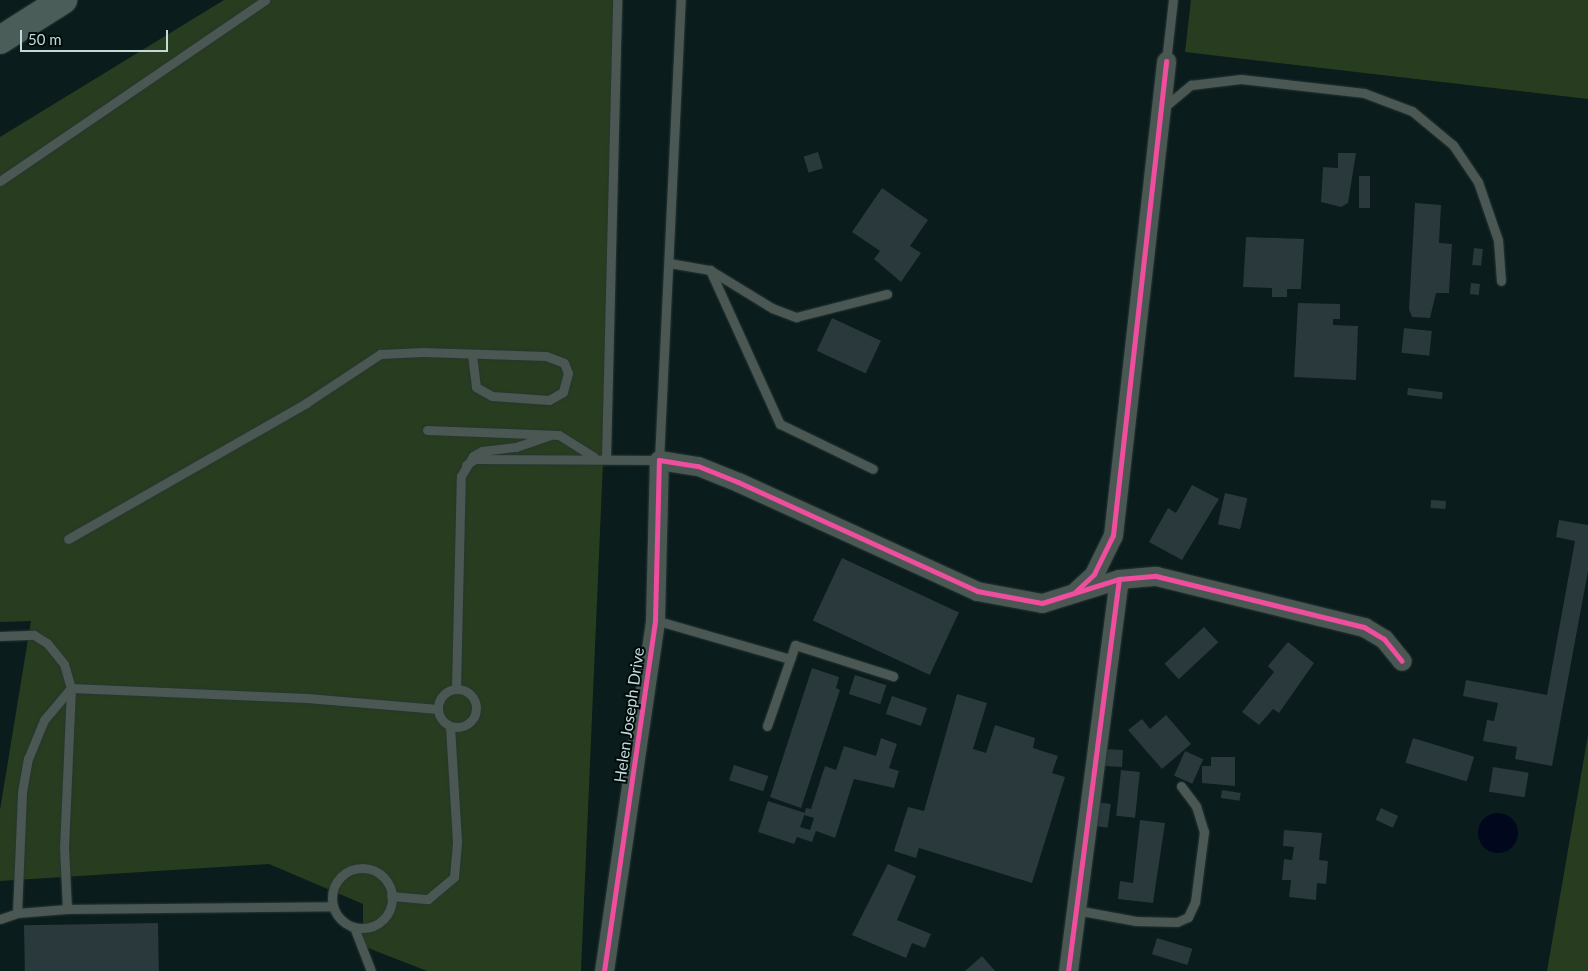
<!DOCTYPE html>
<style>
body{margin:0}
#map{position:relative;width:1588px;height:971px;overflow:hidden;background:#0a1c1c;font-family:Lato,sans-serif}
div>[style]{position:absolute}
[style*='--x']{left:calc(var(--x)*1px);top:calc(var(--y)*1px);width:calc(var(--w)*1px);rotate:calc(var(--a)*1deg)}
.green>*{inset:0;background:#283d1f}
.water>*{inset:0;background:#01081d}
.round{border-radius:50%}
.building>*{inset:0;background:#2a393c;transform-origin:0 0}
.roads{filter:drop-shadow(0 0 1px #263535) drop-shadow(0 0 1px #263535)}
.lane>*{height:9px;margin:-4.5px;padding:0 4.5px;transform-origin:4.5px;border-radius:4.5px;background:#4b5752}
.lane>.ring{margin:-4.5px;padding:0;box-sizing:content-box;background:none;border:9px solid #4b5752;border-radius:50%}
.street>*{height:19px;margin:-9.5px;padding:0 9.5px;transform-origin:9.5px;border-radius:9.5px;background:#4b5752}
.highway>*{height:28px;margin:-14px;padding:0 14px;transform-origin:14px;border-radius:14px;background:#4b5d58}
.cycleway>*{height:5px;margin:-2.5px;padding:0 2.5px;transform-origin:2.5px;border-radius:2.5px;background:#ef4d9e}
span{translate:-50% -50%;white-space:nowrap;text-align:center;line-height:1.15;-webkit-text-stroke:4px #000b0b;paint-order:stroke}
.street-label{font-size:16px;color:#c4dad9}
.scale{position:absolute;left:20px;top:30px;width:148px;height:22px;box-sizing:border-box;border:2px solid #c4dad9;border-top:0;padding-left:6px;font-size:15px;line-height:18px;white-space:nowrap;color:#c4dad9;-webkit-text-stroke:4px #000b0b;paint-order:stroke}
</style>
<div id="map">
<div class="green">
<div style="clip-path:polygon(224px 0,623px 0,581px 971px,427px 971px,363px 946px,363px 904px,269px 864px,0 881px,0 810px,31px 621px,0 622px,0 137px)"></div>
<div style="clip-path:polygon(1191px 0,1588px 0,1588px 99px,1185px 52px)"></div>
<div style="clip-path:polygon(1588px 735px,1588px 971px,1547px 971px)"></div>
</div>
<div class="water">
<div class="round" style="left:1478px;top:813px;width:40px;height:40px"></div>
</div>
<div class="building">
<div style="left:818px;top:152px;width:17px;height:15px;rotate:73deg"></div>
<div style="clip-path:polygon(1338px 153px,1356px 153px,1348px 203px,1341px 207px,1321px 202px,1323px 167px,1338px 168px)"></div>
<div style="left:1359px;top:176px;width:11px;height:32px"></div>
<div style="clip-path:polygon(882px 188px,928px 220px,910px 246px,921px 253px,901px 282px,874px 259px,880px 251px,852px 232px)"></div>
<div style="clip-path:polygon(1415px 203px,1441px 205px,1439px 243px,1452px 244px,1449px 293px,1436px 293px,1430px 318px,1412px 317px,1409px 309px)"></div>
<div style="clip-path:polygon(1246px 237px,1304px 239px,1301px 289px,1287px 289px,1287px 297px,1272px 297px,1272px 288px,1243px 287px)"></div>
<div style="left:1474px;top:248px;width:9px;height:17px;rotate:6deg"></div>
<div style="left:1471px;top:283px;width:9px;height:11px;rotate:6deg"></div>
<div style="clip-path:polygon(1298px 303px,1340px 304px,1340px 319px,1333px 319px,1333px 325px,1358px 326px,1356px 380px,1294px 377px)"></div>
<div style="left:832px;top:318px;width:54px;height:36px;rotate:25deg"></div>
<div style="left:1404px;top:328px;width:28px;height:25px;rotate:6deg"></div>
<div style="left:1408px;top:388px;width:35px;height:7px;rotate:7deg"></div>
<div style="clip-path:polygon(1192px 485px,1219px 499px,1182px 560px,1149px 542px,1168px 508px,1176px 513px)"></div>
<div style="left:1225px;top:493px;width:23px;height:32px;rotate:13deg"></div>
<div style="left:1431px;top:500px;width:15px;height:8px;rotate:4deg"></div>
<div style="clip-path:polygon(1559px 520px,1588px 525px,1588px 571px,1552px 766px,1515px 759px,1517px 747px,1483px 741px,1487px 720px,1494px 721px,1498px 703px,1463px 696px,1466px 680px,1547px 695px,1575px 541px,1556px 537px)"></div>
<div style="left:842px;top:558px;width:129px;height:69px;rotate:25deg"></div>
<div style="left:1204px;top:627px;width:21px;height:54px;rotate:47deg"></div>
<div style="clip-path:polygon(1288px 642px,1314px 663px,1279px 713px,1273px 709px,1259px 725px,1242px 712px,1274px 672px,1268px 666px)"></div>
<div style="clip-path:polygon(812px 668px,839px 677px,836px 688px,840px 690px,801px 808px,770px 797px)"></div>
<div style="left:855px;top:675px;width:33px;height:20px;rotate:18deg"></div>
<div style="clip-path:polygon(957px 694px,987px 703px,973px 749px,986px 753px,995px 725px,1035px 738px,1033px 748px,1058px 756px,1052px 773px,1065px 777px,1032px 883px,919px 848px,916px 858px,894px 851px,908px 807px,924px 811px)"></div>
<div style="left:892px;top:696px;width:37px;height:19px;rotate:19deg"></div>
<div style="clip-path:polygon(1166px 715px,1191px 744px,1162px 769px,1128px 730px,1142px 719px,1150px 729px)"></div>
<div style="clip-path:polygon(881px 738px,897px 744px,889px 768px,899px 771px,894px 788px,854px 779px,835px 838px,816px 831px,812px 842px,797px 837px,794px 844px,758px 832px,768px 801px,805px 813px,800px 827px,810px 830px,814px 818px,804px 815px,806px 808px,811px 809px,825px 766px,836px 770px,844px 746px,876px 756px)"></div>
<div style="left:1413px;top:738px;width:64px;height:26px;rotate:17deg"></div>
<div style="left:1105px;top:749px;width:18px;height:17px;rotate:3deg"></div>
<div style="left:1185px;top:751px;width:20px;height:27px;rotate:24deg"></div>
<div style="clip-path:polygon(1211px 757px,1235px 757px,1235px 786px,1202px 783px,1202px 766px,1211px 766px)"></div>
<div style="left:734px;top:765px;width:36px;height:16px;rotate:18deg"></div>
<div style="left:1493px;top:767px;width:36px;height:25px;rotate:9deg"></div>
<div style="left:1121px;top:770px;width:19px;height:46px;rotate:6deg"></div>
<div style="left:1222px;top:790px;width:19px;height:8px;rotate:9deg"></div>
<div style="left:1097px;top:802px;width:14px;height:24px;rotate:8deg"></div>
<div style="left:1381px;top:808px;width:19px;height:13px;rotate:25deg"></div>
<div style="clip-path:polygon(1140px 820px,1165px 823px,1153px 903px,1118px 899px,1120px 881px,1133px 883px)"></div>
<div style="clip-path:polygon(1284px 830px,1322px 833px,1319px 860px,1328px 861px,1326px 884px,1317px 883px,1316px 900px,1289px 897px,1291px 880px,1282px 880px,1284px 859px,1292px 860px,1294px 847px,1283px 846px)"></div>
<div style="clip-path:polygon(888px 864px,916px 876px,897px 920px,931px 934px,925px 948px,912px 943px,906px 958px,852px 935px)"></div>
<div style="left:158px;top:923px;width:48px;height:134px;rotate:89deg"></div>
<div style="left:1157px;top:938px;width:37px;height:17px;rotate:17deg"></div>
<div style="clip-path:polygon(982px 956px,995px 971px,965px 971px)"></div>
</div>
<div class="roads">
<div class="lane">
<div style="--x:1166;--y:61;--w:61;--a:-83.5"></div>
<div style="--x:1162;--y:109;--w:38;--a:-40"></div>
<div style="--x:1191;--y:85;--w:50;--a:-6.8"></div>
<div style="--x:1241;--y:79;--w:124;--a:6.5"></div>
<div style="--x:1364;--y:93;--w:51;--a:20.6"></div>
<div style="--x:1412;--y:111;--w:53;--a:39.7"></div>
<div style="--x:1453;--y:145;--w:45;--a:56"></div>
<div style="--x:1478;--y:182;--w:61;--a:71"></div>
<div style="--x:1498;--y:240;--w:41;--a:85.8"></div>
<div style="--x:0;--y:181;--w:321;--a:-34.3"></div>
<div style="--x:669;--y:263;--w:42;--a:9.7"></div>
<div style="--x:710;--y:270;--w:73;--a:31.5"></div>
<div style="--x:772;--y:308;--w:26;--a:21"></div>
<div style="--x:796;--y:317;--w:94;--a:-14.2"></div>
<div style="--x:710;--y:270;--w:169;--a:65.6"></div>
<div style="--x:780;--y:424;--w:103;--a:25.8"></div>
<div style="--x:427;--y:430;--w:132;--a:2.2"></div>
<div style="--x:559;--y:435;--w:41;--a:32.2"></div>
<div style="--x:606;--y:458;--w:458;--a:-88.6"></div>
<div style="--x:466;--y:465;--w:11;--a:-34"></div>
<div style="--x:475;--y:459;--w:184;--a:0.3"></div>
<div style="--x:659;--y:460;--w:461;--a:-87.3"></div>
<div style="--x:68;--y:539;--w:274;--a:-29.7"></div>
<div style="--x:306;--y:403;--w:89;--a:-33.5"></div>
<div style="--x:380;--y:354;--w:43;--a:-2.7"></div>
<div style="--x:423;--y:352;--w:123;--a:1.9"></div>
<div style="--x:546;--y:356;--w:19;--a:21"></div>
<div style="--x:564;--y:363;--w:11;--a:68"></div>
<div style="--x:568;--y:373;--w:20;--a:105"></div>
<div style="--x:563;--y:392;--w:16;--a:150"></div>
<div style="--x:549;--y:400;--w:57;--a:-176"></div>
<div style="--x:492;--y:396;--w:18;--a:-151"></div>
<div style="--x:476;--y:387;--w:33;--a:-97"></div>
<div style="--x:655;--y:620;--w:141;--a:16.1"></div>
<div style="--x:0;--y:636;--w:34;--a:-2"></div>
<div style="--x:34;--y:635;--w:15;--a:32"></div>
<div style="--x:47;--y:643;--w:27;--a:51"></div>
<div style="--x:64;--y:664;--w:25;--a:74"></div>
<div style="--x:71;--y:688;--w:159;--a:92.5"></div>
<div style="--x:64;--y:847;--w:62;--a:87.2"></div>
<div style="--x:456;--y:689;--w:213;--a:-88.7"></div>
<div style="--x:461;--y:476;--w:23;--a:-59"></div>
<div style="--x:473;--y:456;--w:10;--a:-29"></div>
<div style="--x:482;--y:451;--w:34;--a:-7"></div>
<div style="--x:516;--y:447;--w:36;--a:-19"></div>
<div class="ring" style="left:438px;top:689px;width:29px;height:29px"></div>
<div style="--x:767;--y:726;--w:86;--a:-70.9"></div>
<div style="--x:795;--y:645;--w:103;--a:17.6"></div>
<div class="ring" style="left:332px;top:868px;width:51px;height:51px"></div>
<div style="--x:391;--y:896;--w:37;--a:5"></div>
<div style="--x:428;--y:899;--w:34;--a:-40"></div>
<div style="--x:454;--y:877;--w:36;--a:-85"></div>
<div style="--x:457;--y:841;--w:115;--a:-93.5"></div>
<div style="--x:1076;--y:910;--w:61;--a:10.4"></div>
<div style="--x:1136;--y:921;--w:41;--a:1.4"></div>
<div style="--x:1177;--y:922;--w:12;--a:-24"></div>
<div style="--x:1188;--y:917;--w:17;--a:-65"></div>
<div style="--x:1195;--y:902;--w:71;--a:-82.7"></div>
<div style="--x:1204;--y:832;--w:27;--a:-107"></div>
<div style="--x:1196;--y:806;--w:25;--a:-127"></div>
<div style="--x:17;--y:913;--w:121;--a:-87.6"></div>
<div style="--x:22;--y:792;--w:34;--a:-80"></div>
<div style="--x:28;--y:759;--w:42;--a:-67.7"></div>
<div style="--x:44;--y:720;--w:42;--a:-49.8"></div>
<div style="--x:71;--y:688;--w:236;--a:2.4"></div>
<div style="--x:307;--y:698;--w:131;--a:4.8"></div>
<div style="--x:0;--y:919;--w:18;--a:-19"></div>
<div style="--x:17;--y:913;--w:50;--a:-4.6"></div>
<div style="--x:67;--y:909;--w:266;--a:-0.6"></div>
<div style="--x:354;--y:927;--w:47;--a:68.9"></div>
</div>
<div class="street">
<div style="--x:1076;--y:591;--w:25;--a:-43"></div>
<div style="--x:1094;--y:574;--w:43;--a:-64"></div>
<div style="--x:1113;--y:535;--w:477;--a:-83.6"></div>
<div style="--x:604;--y:971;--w:355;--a:-81.7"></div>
<div style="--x:655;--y:620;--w:160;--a:-88.6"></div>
<div style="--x:659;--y:460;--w:39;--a:9"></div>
<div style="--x:698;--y:466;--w:43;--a:21.8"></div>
<div style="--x:738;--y:482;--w:263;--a:24.5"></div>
<div style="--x:977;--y:591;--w:66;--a:10.5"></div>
<div style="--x:1042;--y:603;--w:81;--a:-17.3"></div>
<div style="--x:1119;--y:579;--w:37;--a:-5"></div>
<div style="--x:1156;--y:576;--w:214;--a:13.8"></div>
<div style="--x:1364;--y:627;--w:23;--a:31"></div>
<div style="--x:1384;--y:639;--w:28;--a:51"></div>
<div style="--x:1068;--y:971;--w:395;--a:-82.6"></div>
</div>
<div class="highway">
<div style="--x:0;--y:40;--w:75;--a:-32.4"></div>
</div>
</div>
<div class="cycleway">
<div style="--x:1075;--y:592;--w:26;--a:-43"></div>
<div style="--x:1094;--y:574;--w:43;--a:-64"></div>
<div style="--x:1113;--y:535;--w:477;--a:-83.6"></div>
<div style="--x:604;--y:971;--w:355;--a:-81.7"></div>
<div style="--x:655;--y:620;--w:160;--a:-88.6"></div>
<div style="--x:659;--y:460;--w:39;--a:9"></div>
<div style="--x:698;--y:466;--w:43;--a:21.8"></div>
<div style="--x:738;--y:482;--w:263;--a:24.5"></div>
<div style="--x:977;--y:591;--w:66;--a:10.5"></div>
<div style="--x:1042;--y:603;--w:81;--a:-17.3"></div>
<div style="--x:1119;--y:579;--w:37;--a:-5"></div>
<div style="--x:1156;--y:576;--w:214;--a:13.8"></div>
<div style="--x:1364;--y:627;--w:23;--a:31"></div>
<div style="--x:1384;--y:639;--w:28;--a:51"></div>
<div style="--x:1068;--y:971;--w:395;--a:-82.6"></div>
</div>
<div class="street-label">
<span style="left:629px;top:715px;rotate:-82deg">Helen Joseph Drive</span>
</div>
<div class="scale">50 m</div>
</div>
